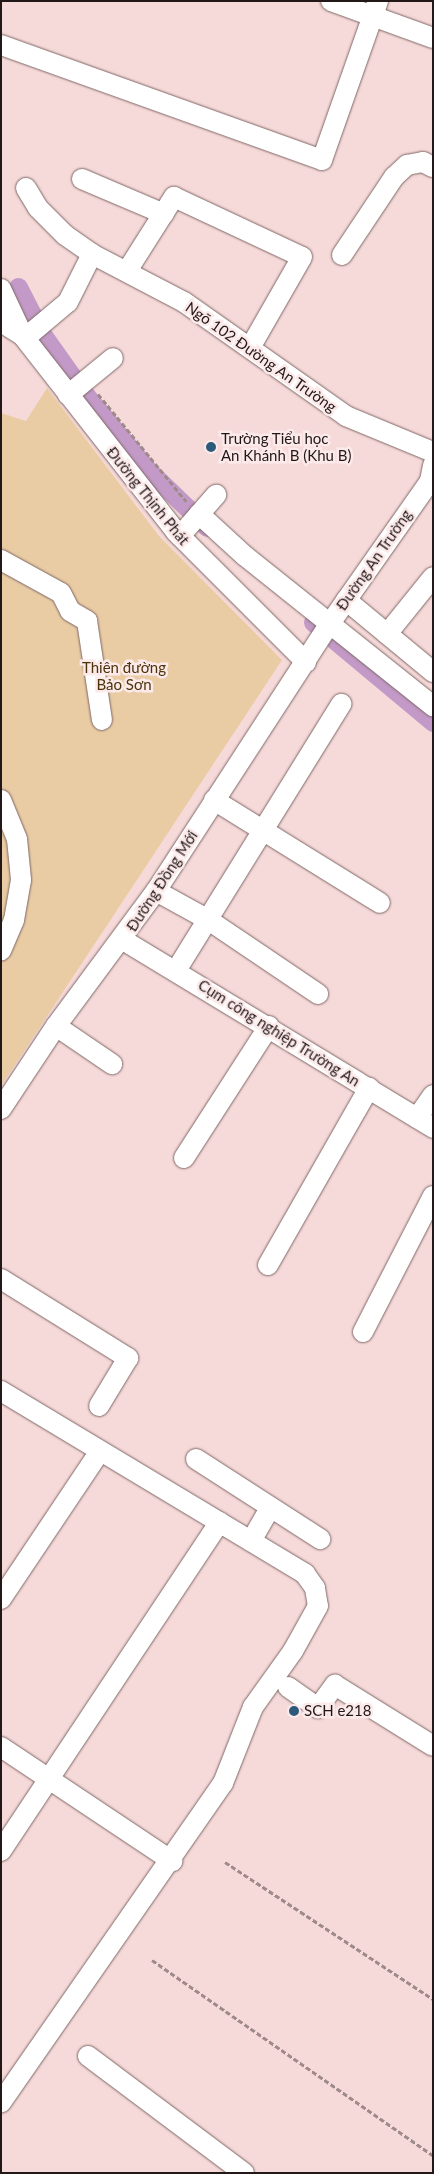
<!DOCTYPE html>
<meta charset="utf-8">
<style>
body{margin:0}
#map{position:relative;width:434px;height:2174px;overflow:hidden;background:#f6dad9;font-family:Lato,sans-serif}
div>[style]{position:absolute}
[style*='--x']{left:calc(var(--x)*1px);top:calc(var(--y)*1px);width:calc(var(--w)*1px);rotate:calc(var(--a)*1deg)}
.green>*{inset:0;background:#eacca4}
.canal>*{height:19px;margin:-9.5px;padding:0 9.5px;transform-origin:9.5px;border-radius:9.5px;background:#c39ac7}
.path>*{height:3px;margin-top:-1.5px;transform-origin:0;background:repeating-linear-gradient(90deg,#9e8a89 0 5px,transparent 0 7.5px)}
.roads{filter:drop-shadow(0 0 1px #7f6766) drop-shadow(0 0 1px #7f6766)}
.minor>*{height:20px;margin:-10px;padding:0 10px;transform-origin:10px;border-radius:10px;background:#fff}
.dots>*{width:14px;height:14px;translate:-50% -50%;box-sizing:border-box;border:2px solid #fbeae9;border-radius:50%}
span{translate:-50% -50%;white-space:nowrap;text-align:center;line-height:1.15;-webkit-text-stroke:5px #fbeae9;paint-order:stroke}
.street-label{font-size:15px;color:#221818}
.poi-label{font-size:15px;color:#221818}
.left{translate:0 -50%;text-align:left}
.park-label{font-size:15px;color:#4c330a}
.frame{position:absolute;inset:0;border:2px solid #221818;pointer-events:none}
</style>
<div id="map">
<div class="green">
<div style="clip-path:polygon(47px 388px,159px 536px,282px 660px,1px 1086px,1px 413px,26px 421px)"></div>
</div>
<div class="canal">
<div style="--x:18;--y:287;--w:53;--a:62.9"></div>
<div style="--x:42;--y:334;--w:72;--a:54.6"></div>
<div style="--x:84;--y:393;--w:100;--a:50.3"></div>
<div style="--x:148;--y:470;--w:82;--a:44"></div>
<div style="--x:313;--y:622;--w:156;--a:39.8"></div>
</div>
<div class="path">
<div style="--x:98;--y:394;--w:139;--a:50.6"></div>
<div style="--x:225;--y:1862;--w:249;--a:33.4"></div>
<div style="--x:152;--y:1960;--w:342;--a:34.8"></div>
</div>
<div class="roads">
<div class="minor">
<div style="--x:331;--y:1;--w:109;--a:19.9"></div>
<div style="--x:1;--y:45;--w:341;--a:19.7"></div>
<div style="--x:322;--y:160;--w:169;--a:-70.6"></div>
<div style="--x:82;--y:179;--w:89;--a:23.1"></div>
<div style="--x:26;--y:188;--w:23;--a:59"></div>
<div style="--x:38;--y:208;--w:38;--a:45"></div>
<div style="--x:65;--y:235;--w:33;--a:35"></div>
<div style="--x:92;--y:254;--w:104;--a:27.6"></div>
<div style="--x:184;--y:302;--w:198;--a:35.1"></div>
<div style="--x:346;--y:416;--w:94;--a:22.5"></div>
<div style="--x:342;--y:255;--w:94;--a:-56.3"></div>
<div style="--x:394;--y:177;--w:18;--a:-43"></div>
<div style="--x:407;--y:165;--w:16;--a:-11"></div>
<div style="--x:423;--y:162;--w:11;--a:27"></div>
<div style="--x:127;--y:271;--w:88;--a:-57.6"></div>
<div style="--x:174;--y:197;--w:141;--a:25.1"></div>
<div style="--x:302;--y:257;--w:103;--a:119.8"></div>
<div style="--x:1;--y:289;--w:52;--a:64.9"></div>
<div style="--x:23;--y:336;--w:9;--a:-21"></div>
<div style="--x:31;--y:333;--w:48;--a:-40"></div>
<div style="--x:68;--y:302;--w:54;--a:-63.4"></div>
<div style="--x:1;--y:322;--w:26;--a:32"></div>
<div style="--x:23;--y:336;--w:249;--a:52"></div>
<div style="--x:176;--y:532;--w:184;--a:45"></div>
<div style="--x:68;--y:395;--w:58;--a:-39.4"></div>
<div style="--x:199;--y:514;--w:62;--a:42.4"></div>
<div style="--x:245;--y:556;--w:241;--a:38.6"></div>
<div style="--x:180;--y:536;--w:55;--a:-48.7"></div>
<div style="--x:1;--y:560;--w:68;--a:28.8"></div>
<div style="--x:61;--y:593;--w:20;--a:63"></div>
<div style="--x:70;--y:611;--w:20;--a:30"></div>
<div style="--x:87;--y:621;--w:100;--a:81.4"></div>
<div style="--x:346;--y:600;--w:113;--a:39.6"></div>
<div style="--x:387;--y:634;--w:73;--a:-51.1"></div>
<div style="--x:1;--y:800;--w:42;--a:67.7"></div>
<div style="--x:17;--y:839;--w:41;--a:84.4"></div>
<div style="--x:21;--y:880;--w:41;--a:99.9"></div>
<div style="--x:14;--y:920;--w:33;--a:113"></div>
<div style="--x:214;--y:800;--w:195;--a:31.8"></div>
<div style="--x:156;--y:891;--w:58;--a:28.8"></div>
<div style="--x:207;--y:919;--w:134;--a:34"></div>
<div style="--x:123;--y:940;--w:363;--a:31.2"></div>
<div style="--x:177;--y:969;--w:312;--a:-58.2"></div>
<div style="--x:56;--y:1026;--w:68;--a:34.2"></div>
<div style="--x:1;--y:1109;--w:100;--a:-56.5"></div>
<div style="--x:56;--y:1026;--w:168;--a:-53.5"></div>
<div style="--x:156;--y:891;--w:321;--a:-57"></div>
<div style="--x:331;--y:622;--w:172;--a:-54.9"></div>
<div style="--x:430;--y:481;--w:16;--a:-79"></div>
<div style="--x:417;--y:1118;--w:28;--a:-55"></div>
<div style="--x:184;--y:1158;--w:157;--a:-57.2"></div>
<div style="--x:268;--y:1265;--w:204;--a:-60.3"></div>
<div style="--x:1;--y:1279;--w:150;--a:31.9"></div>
<div style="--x:128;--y:1358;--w:56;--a:121.1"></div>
<div style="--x:363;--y:1332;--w:153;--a:-62.8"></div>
<div style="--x:1;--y:1391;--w:355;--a:31"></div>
<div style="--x:305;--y:1574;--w:17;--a:54"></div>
<div style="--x:315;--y:1588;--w:18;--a:81"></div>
<div style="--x:318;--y:1606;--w:51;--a:119.1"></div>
<div style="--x:293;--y:1651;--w:69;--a:125.5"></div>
<div style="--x:253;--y:1707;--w:82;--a:111.5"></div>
<div style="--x:223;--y:1783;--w:389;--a:124.8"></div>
<div style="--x:196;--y:1459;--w:148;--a:32.8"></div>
<div style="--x:251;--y:1541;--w:39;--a:-60"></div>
<div style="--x:1;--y:1599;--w:178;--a:-56.2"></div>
<div style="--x:288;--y:1687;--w:37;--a:35"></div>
<div style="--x:318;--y:1708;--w:29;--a:-54"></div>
<div style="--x:335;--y:1685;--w:115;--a:31.9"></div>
<div style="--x:1;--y:1747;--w:206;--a:33.7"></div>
<div style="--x:1;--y:1851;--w:395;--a:-56.4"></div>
<div style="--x:88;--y:2056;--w:195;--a:36.9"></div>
</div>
</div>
<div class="dots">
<div style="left:211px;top:447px;background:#2d5a7a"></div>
<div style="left:294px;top:1711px;background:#2d5a7a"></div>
</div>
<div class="street-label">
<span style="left:261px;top:357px;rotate:35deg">Ngõ 102 Đường An Trường</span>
<span style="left:148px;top:496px;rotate:51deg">Đường Thịnh Phát</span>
<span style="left:374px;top:560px;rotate:-55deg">Đường An Trường</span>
<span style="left:162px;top:881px;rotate:-57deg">Đường Đồng Mới</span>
<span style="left:279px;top:1033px;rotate:32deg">Cụm công nghiệp Trường An</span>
</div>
<div class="poi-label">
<span class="left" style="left:221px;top:447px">Trường Tiểu học<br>An Khánh B (Khu B)</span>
<span class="left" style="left:304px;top:1711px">SCH e218</span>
</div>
<div class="park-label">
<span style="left:124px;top:676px">Thiên đường<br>Bảo Sơn</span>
</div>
<div class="frame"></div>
</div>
